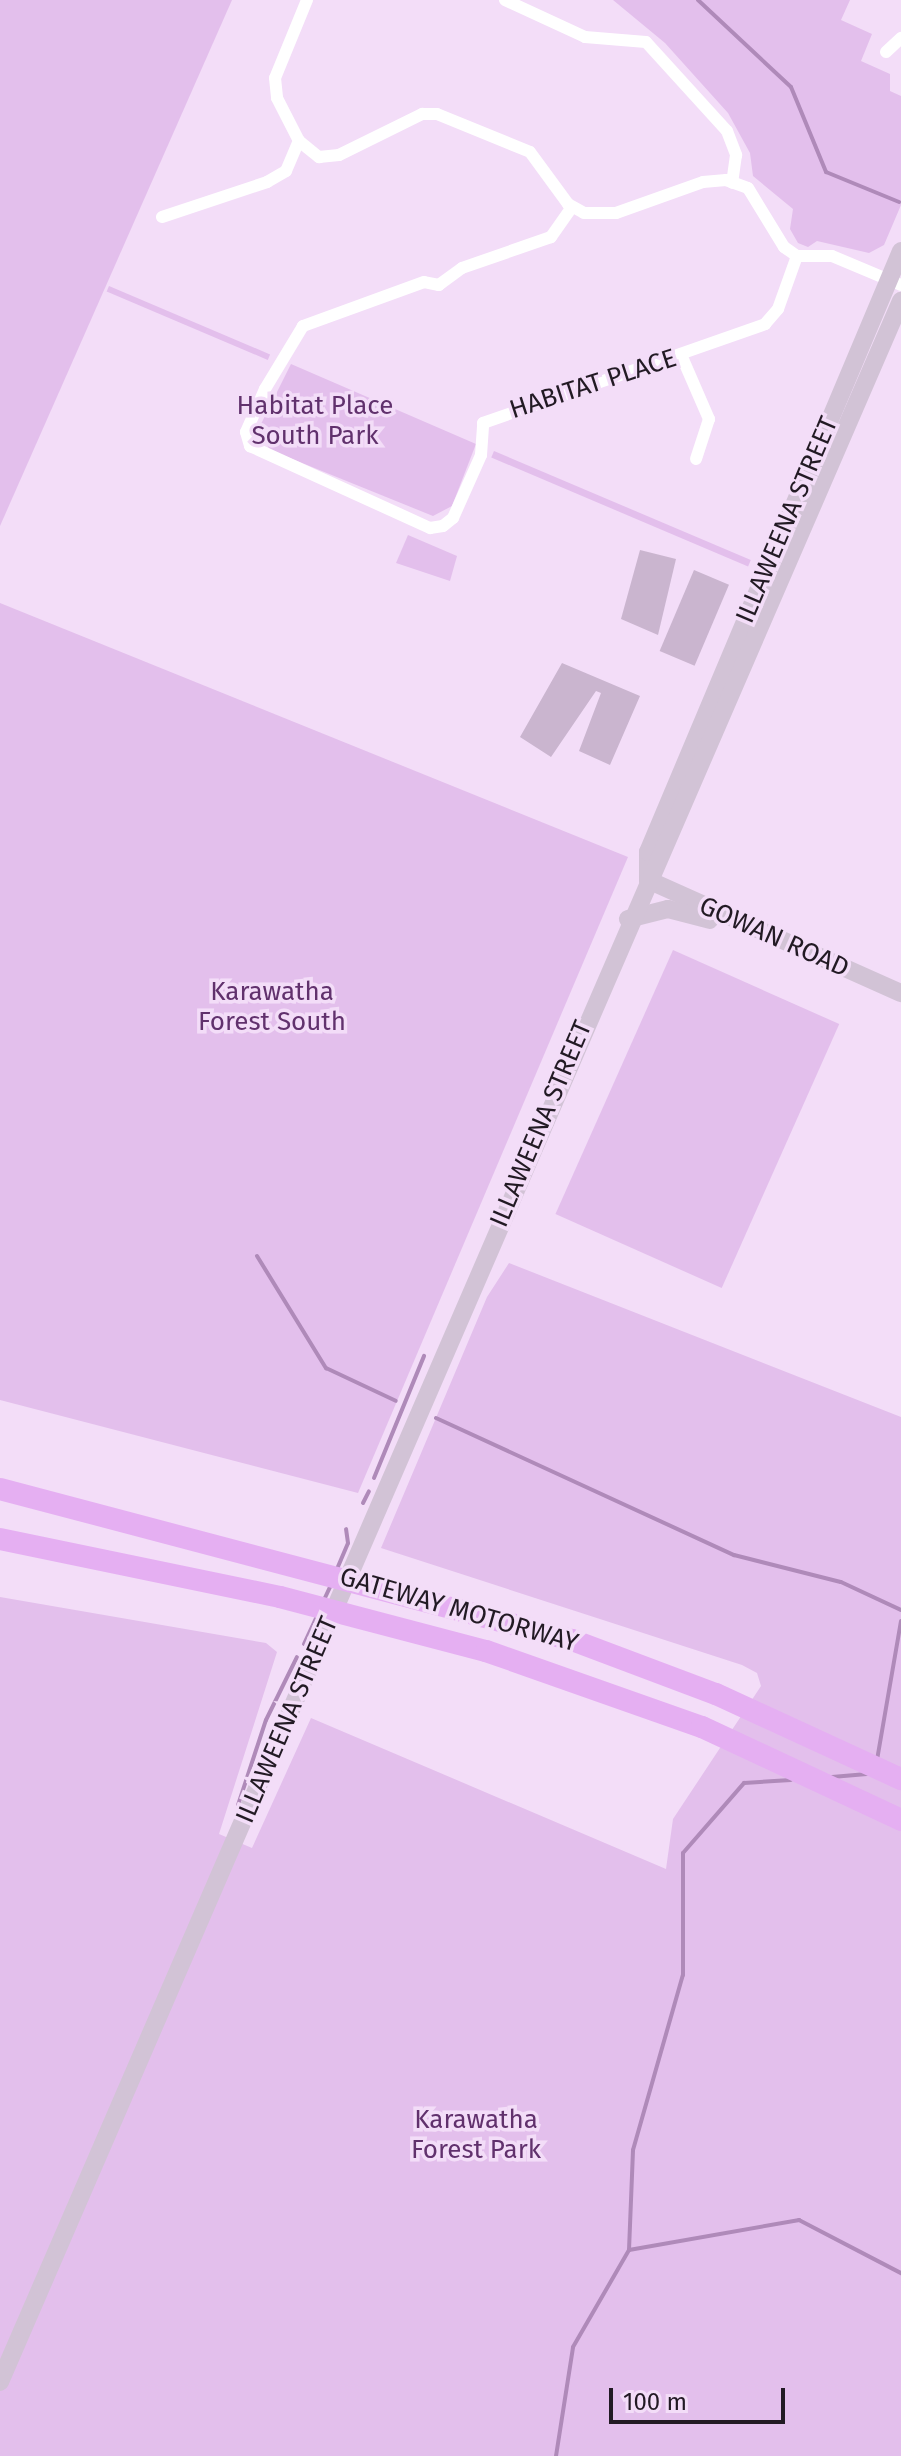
<!DOCTYPE html>
<style>
body{margin:0}
#map{position:relative;width:901px;height:2456px;overflow:hidden;background:#f3ddf8;font-family:"Fira Sans",sans-serif}
div>[style]{position:absolute}
[style*='--x']{left:calc(var(--x)*1px);top:calc(var(--y)*1px);width:calc(var(--w)*1px);rotate:calc(var(--a)*1deg)}
.green>*{inset:0;background:#e3bfec;transform-origin:0 0}
.stream>*{height:4px;margin:-2px;padding:0 2px;transform-origin:2px;border-radius:2px;background:#af8ab9}
.building>*{inset:0;background:#cab5cf;transform-origin:0 0}
.street>*{height:12px;margin:-6px;padding:0 6px;transform-origin:6px;border-radius:6px;background:#fff}
.secondary>*{height:18px;margin:-9px;padding:0 9px;transform-origin:9px;border-radius:9px;background:#d2c3d6}
.highway>*{height:22px;margin:-11px;padding:0 11px;transform-origin:11px;border-radius:11px;background:#e5aff2}
span{translate:-50% -50%;white-space:nowrap;text-align:center;line-height:1.15;-webkit-text-stroke:7px #f3ddf8;paint-order:stroke}
.street-label{font-size:26px;color:#221a24}
.park-label{font-size:26px;color:#61316d}
.scale{position:absolute;left:609px;top:2388px;width:176px;height:36px;box-sizing:border-box;border:4px solid #221a24;border-top:0;padding-left:10px;font-size:24px;line-height:28px;white-space:nowrap;color:#221a24;-webkit-text-stroke:6px #f3ddf8;paint-order:stroke}
</style>
<div id="map">
<div class="green">
<div style="clip-path:polygon(0 0,232px 0,0 526px)"></div>
<div style="clip-path:polygon(613px 0,850px 0,841px 20px,872px 34px,861px 61px,890px 74px,890px 91px,901px 96px,901px 205px,884px 245px,869px 253px,817px 241px,808px 247px,798px 243px,790px 229px,793px 209px,753px 176px,750px 153px,728px 113px,665px 43px)"></div>
<div style="left:109px;top:286px;width:175px;height:6px;rotate:23deg"></div>
<div style="clip-path:polygon(291px 364px,476px 444px,452px 506px,433px 516px,270px 450px,258px 430px)"></div>
<div style="left:494px;top:451px;width:279px;height:7px;rotate:23deg"></div>
<div style="clip-path:polygon(408px 535px,457px 556px,450px 581px,396px 563px)"></div>
<div style="clip-path:polygon(0 603px,628px 857px,358px 1493px,0 1400px)"></div>
<div style="left:673px;top:950px;width:182px;height:289px;rotate:24deg"></div>
<div style="clip-path:polygon(509px 1263px,901px 1417px,901px 2456px,0 2456px,0 1597px,266px 1643px,277px 1652px,219px 1834px,252px 1848px,311px 1718px,666px 1869px,673px 1819px,761px 1686px,757px 1673px,742px 1665px,381px 1548px,487px 1297px)"></div>
</div>
<div class="stream">
<div style="--x:698;--y:0;--w:127;--a:43.1"></div>
<div style="--x:791;--y:87;--w:92;--a:67.6"></div>
<div style="--x:826;--y:172;--w:79;--a:22.3"></div>
<div style="--x:257;--y:1256;--w:132;--a:58.4"></div>
<div style="--x:326;--y:1368;--w:77;--a:25.2"></div>
<div style="--x:436;--y:1418;--w:328;--a:24.7"></div>
<div style="--x:734;--y:1555;--w:110;--a:14.2"></div>
<div style="--x:841;--y:1582;--w:66;--a:25"></div>
<div style="--x:374;--y:1478;--w:132;--a:-67.7"></div>
<div style="--x:363;--y:1503;--w:13;--a:-63"></div>
<div style="--x:337;--y:1569;--w:28;--a:-67"></div>
<div style="--x:348;--y:1543;--w:14;--a:-98"></div>
<div style="--x:323;--y:1602;--w:19;--a:-65"></div>
<div style="--x:304;--y:1644;--w:33;--a:-65"></div>
<div style="--x:877;--y:1760;--w:141;--a:-80.2"></div>
<div style="--x:832;--y:1777;--w:35;--a:-5"></div>
<div style="--x:238;--y:1805;--w:89;--a:-71.8"></div>
<div style="--x:266;--y:1720;--w:70;--a:-63.8"></div>
<div style="--x:629;--y:2250;--w:173;--a:-10"></div>
<div style="--x:799;--y:2220;--w:115;--a:27.5"></div>
<div style="--x:556;--y:2456;--w:110;--a:-81.1"></div>
<div style="--x:573;--y:2347;--w:112;--a:-60"></div>
<div style="--x:629;--y:2250;--w:100;--a:-87.7"></div>
<div style="--x:633;--y:2150;--w:182;--a:-74.1"></div>
<div style="--x:683;--y:1975;--w:122;--a:-90"></div>
<div style="--x:683;--y:1853;--w:93;--a:-48.9"></div>
<div style="--x:744;--y:1783;--w:47;--a:-3.7"></div>
</div>
<div class="building">
<div style="clip-path:polygon(640px 550px,676px 559px,658px 635px,621px 619px)"></div>
<div style="left:694px;top:570px;width:38px;height:88px;rotate:23deg"></div>
<div style="clip-path:polygon(562px 663px,640px 696px,610px 765px,579px 751px,601px 693px,596px 691px,551px 757px,520px 737px)"></div>
</div>
<div class="street">
<div style="--x:307;--y:0;--w:84;--a:112.3"></div>
<div style="--x:275;--y:78;--w:20;--a:84"></div>
<div style="--x:277;--y:98;--w:48;--a:62.9"></div>
<div style="--x:299;--y:141;--w:26;--a:39"></div>
<div style="--x:319;--y:157;--w:20;--a:-6"></div>
<div style="--x:339;--y:155;--w:93;--a:-26.3"></div>
<div style="--x:422;--y:114;--w:15;--a:0"></div>
<div style="--x:437;--y:114;--w:100;--a:22.2"></div>
<div style="--x:530;--y:152;--w:64;--a:53.8"></div>
<div style="--x:568;--y:204;--w:18;--a:29"></div>
<div style="--x:584;--y:213;--w:32;--a:0"></div>
<div style="--x:616;--y:213;--w:92;--a:-19.6"></div>
<div style="--x:703;--y:182;--w:23;--a:-5"></div>
<div style="--x:726;--y:180;--w:23;--a:20"></div>
<div style="--x:748;--y:188;--w:69;--a:58.6"></div>
<div style="--x:784;--y:247;--w:16;--a:35"></div>
<div style="--x:797;--y:256;--w:35;--a:0"></div>
<div style="--x:832;--y:256;--w:75;--a:22.8"></div>
<div style="--x:505;--y:0;--w:88;--a:24.8"></div>
<div style="--x:585;--y:37;--w:61;--a:4.7"></div>
<div style="--x:646;--y:42;--w:120;--a:47.7"></div>
<div style="--x:727;--y:131;--w:26;--a:69"></div>
<div style="--x:736;--y:155;--w:28;--a:98"></div>
<div style="--x:886;--y:52;--w:21;--a:-43"></div>
<div style="--x:572;--y:207;--w:37;--a:125"></div>
<div style="--x:551;--y:237;--w:94;--a:160.8"></div>
<div style="--x:462;--y:268;--w:29;--a:144"></div>
<div style="--x:439;--y:285;--w:15;--a:-169"></div>
<div style="--x:424;--y:282;--w:129;--a:160"></div>
<div style="--x:303;--y:326;--w:74;--a:121.1"></div>
<div style="--x:265;--y:389;--w:47;--a:113.8"></div>
<div style="--x:246;--y:432;--w:15;--a:74"></div>
<div style="--x:250;--y:446;--w:198;--a:24.5"></div>
<div style="--x:430;--y:528;--w:13;--a:-9"></div>
<div style="--x:443;--y:526;--w:13;--a:-39"></div>
<div style="--x:453;--y:518;--w:69;--a:-66"></div>
<div style="--x:481;--y:455;--w:32;--a:-86"></div>
<div style="--x:483;--y:423;--w:299;--a:-19.3"></div>
<div style="--x:765;--y:324;--w:20;--a:-49"></div>
<div style="--x:778;--y:309;--w:56;--a:-70.3"></div>
<div style="--x:162;--y:217;--w:111;--a:-18.4"></div>
<div style="--x:267;--y:182;--w:22;--a:-30"></div>
<div style="--x:286;--y:171;--w:33;--a:-67"></div>
<div style="--x:682;--y:357;--w:68;--a:66.5"></div>
<div style="--x:709;--y:419;--w:42;--a:108"></div>
</div>
<div class="secondary">
<div style="--x:648;--y:880;--w:28;--a:-90"></div>
<div style="--x:648;--y:852;--w:652;--a:-67.17"></div>
<div style="--x:648;--y:880;--w:277;--a:24.1"></div>
<div style="--x:628;--y:919;--w:41;--a:-14"></div>
<div style="--x:668;--y:909;--w:43;--a:14.7"></div>
<div style="--x:0;--y:2382;--w:2268;--a:-66.59"></div>
</div>
<div class="highway">
<div style="--x:0;--y:1489;--w:592;--a:14.79"></div>
<div style="--x:572;--y:1640;--w:154;--a:20.6"></div>
<div style="--x:716;--y:1694;--w:204;--a:24.7"></div>
<div style="--x:0;--y:1539;--w:286;--a:11.7"></div>
<div style="--x:280;--y:1597;--w:213;--a:14.7"></div>
<div style="--x:486;--y:1651;--w:229;--a:19.4"></div>
<div style="--x:702;--y:1727;--w:220;--a:25"></div>
</div>
<div class="street-label">
<span style="left:593px;top:384px;rotate:-18deg">HABITAT PLACE</span>
<span style="left:787px;top:520px;rotate:-67deg">ILLAWEENA STREET</span>
<span style="left:774px;top:937px;rotate:24deg">GOWAN ROAD</span>
<span style="left:541px;top:1124px;rotate:-67deg">ILLAWEENA STREET</span>
<span style="left:459px;top:1610px;rotate:16deg">GATEWAY MOTORWAY</span>
<span style="left:287px;top:1720px;rotate:-67deg">ILLAWEENA STREET</span>
</div>
<div class="park-label">
<span style="left:315px;top:421px">Habitat Place<br>South Park</span>
<span style="left:272px;top:1007px">Karawatha<br>Forest South</span>
<span style="left:476px;top:2135px">Karawatha<br>Forest Park</span>
</div>
<div class="scale">100 m</div>
</div>
